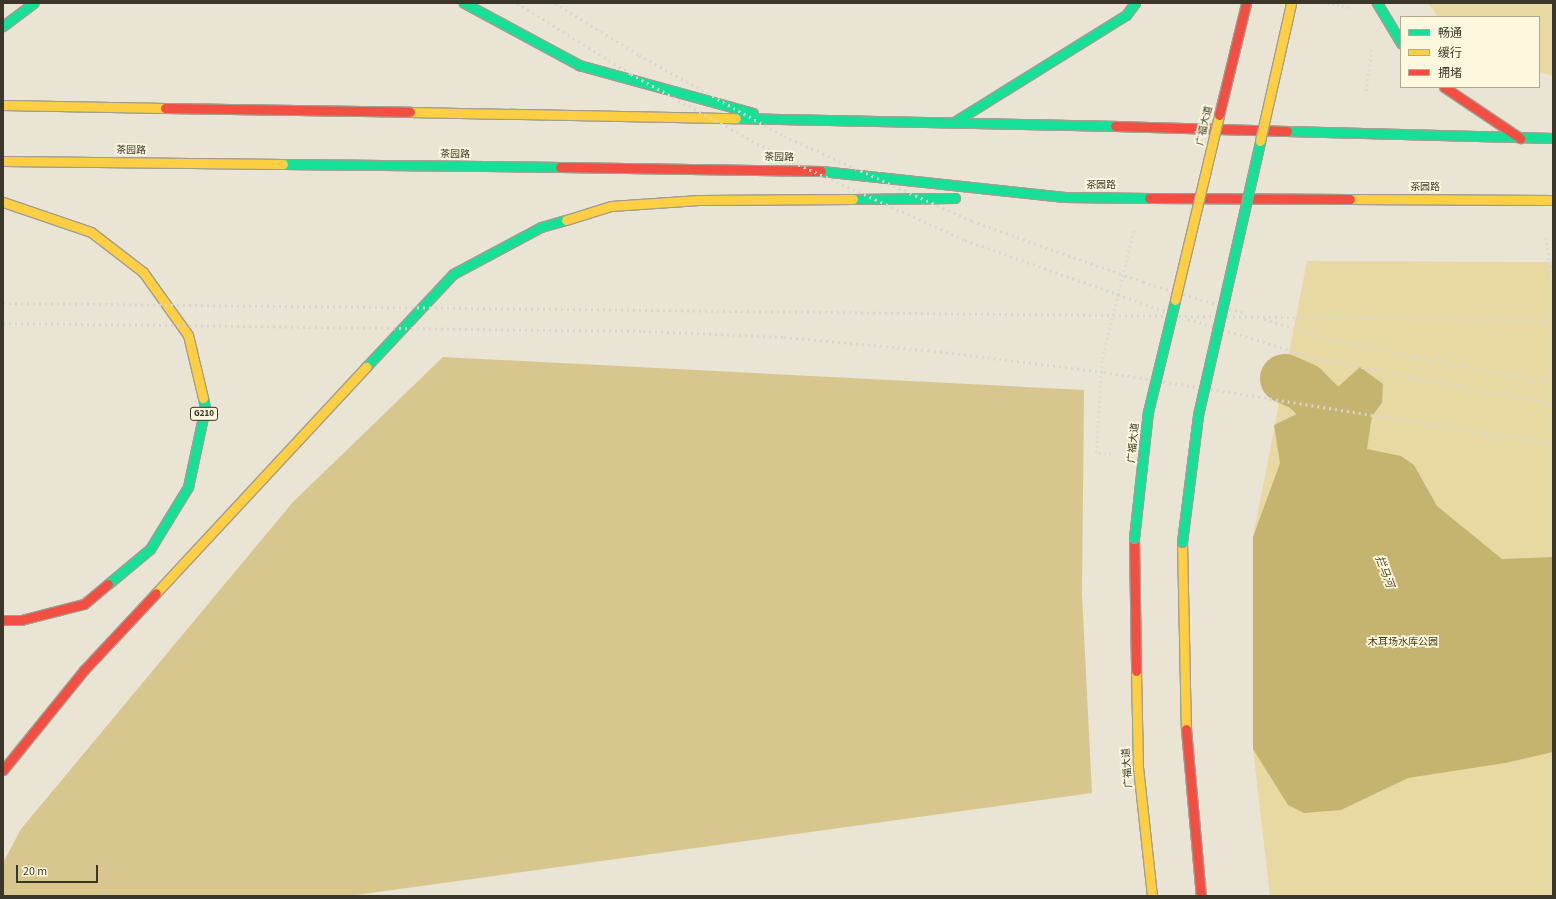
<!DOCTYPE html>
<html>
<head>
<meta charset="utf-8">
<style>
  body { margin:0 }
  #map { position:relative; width:1556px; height:899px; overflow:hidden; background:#e9e4d3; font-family:"Source Sans 3","Noto Sans SC",sans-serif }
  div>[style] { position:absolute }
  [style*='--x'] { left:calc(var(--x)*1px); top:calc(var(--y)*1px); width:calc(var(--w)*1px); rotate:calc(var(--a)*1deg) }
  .green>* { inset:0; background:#e8d9a3 }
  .forest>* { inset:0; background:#d7c78f }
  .water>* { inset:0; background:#c5b470 }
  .river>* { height:49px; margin:-24.5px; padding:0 24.5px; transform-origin:24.5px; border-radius:24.5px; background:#c5b470 }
  .path>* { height:2.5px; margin-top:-1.25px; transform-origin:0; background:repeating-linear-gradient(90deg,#dcdbd6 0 2px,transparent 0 5px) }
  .roads { filter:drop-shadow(1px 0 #a29e90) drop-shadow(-1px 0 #a29e90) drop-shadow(0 1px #a29e90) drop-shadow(0 -1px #a29e90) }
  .fast>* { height:9px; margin:-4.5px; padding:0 4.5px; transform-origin:4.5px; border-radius:4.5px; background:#16e098 }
  .slow>* { height:9px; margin:-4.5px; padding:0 4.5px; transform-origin:4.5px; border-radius:4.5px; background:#ffcf43 }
  .jam>* { height:9px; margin:-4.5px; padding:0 4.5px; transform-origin:4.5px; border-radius:4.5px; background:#f24e42 }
  .rail>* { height:3px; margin-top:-1.5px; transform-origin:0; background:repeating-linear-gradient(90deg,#d7d6d1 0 2px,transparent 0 6px) }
  .bridges { filter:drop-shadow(1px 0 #a29e90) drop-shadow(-1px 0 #a29e90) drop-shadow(0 1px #a29e90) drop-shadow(0 -1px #a29e90) }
  .fast-bridge>* { height:9px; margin:-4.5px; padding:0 4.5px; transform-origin:4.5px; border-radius:4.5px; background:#16e098 }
  .slow-bridge>* { height:9px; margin:-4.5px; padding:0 4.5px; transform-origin:4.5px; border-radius:4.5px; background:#ffcf43 }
  .jam-bridge>* { height:9px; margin:-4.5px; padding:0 4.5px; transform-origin:4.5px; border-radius:4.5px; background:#f24e42 }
  span { translate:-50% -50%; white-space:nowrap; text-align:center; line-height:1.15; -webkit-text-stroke:3.5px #fdf7de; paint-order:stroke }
  .shield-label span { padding:1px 3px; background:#fdf7de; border:1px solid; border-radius:3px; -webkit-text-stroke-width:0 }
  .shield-label { font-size:9px; color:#3a372a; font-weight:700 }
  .street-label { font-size:10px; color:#3a372a }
  .park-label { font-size:10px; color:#413710 }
  .water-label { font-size:11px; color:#4a401a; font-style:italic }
  .frame { position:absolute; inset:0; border:4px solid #3a372a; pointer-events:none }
  .legend { position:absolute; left:1400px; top:16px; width:140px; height:72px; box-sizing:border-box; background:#fdf7de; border:1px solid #afaa96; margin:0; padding:5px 7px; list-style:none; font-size:12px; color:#3a372a }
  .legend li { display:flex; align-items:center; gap:8px; height:20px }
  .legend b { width:20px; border:1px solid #afaa96 }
  .scale { position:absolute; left:16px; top:865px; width:82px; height:18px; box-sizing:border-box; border:2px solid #3a372a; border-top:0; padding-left:5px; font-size:12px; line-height:14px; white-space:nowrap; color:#3a372a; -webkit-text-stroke:3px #fdf7de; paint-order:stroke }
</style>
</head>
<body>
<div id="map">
  <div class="green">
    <div style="clip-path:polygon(1428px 3px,1553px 3px,1553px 76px,1539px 72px,1539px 17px,1438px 17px)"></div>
    <div style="clip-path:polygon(1307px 261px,1553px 262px,1553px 896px,1270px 896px,1253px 749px,1253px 537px)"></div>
  </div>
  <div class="forest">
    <div style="clip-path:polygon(443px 357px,1084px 390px,1082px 594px,1092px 793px,349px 896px,3px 896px,3px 863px,21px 829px,293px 502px)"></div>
  </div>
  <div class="water">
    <div style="clip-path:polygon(1360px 367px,1383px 384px,1382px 403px,1372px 416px,1367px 449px,1401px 456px,1414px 465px,1437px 506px,1502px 559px,1553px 557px,1553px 752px,1505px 763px,1408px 778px,1341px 810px,1304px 813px,1288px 805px,1253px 749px,1253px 537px,1280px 463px,1274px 425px,1320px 403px)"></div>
  </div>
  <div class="river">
    <div style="--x:1284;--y:378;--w:22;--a:24"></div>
    <div style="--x:1304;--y:387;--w:23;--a:45"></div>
    <div style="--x:1320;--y:403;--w:67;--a:69.1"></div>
  </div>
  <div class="path">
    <div style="--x:1327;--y:3;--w:25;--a:11"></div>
    <div style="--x:1366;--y:91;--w:45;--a:-82.4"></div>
    <div style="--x:1546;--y:238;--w:46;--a:81.2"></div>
    <div style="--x:1111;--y:454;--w:15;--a:-176"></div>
    <div style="--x:1096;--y:453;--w:94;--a:-86.3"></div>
    <div style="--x:1102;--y:359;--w:134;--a:-76.2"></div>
  </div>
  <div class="roads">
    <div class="fast">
      <div style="--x:464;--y:3;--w:131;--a:28.3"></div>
      <div style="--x:579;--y:65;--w:180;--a:15.4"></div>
      <div style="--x:1377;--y:3;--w:47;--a:59"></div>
      <div style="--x:3;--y:26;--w:38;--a:-37"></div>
      <div style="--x:736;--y:118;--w:379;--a:1.2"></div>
      <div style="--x:954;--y:122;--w:203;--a:-31.9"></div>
      <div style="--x:1126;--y:15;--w:15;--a:-53"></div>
      <div style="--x:1287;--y:131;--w:266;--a:1.5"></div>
      <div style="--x:283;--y:164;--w:277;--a:0.6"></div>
      <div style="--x:821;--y:171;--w:245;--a:6.1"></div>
      <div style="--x:1065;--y:197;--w:84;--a:0.7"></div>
      <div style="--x:853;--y:199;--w:102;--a:-0.6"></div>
      <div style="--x:366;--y:367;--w:127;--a:-46.9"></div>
      <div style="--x:453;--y:274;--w:100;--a:-28.1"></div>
      <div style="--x:541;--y:227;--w:26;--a:-16"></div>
      <div style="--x:108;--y:584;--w:55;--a:-39.8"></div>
      <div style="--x:150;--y:549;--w:73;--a:-58.5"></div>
      <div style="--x:188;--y:487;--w:81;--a:-77.9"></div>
      <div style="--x:205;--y:408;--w:10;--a:-101"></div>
    </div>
    <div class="slow">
      <div style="--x:3;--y:105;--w:162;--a:1.1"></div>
      <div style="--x:410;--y:112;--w:326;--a:1.1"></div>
      <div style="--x:3;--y:161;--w:280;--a:0.6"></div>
      <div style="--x:1350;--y:199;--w:203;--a:0.3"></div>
      <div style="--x:3;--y:202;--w:93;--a:18.8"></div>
      <div style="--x:91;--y:232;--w:66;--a:37.6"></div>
      <div style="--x:143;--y:272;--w:77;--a:54.5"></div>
      <div style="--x:188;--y:335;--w:65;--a:76.6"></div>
      <div style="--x:566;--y:220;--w:47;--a:-17.3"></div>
      <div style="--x:611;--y:206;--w:88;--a:-3.9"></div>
      <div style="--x:699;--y:200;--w:154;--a:-0.4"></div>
      <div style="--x:1182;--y:542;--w:187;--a:88.8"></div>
      <div style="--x:156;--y:593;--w:309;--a:-47.1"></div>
      <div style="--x:1136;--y:671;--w:96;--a:88.8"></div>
      <div style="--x:1138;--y:767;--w:130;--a:83.8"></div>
    </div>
    <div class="jam">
      <div style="--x:1444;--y:87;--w:92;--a:33.9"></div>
      <div style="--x:165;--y:108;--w:245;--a:0.9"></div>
      <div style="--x:1115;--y:126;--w:172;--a:1.7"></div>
      <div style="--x:560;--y:167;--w:261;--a:0.9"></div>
      <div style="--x:1149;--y:198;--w:201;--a:0.3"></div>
      <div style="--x:1134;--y:538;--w:133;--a:89.1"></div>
      <div style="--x:3;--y:620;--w:18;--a:0"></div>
      <div style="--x:21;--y:620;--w:65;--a:-14.3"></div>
      <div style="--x:84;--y:604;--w:31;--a:-40"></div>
      <div style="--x:1186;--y:729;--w:168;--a:84.9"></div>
      <div style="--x:3;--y:770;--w:129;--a:-51"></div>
      <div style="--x:84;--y:670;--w:105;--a:-46.9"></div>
    </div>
  </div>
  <div class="rail">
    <div style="--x:517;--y:3;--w:134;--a:31.9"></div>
    <div style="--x:631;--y:74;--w:172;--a:28.8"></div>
    <div style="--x:782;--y:157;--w:201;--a:24.4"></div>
    <div style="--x:965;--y:240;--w:214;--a:19.6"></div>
    <div style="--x:555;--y:3;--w:99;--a:31.8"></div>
    <div style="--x:639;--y:55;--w:166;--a:29.2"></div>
    <div style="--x:784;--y:136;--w:206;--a:24.3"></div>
    <div style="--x:972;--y:221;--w:182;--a:19.6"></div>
    <div style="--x:1143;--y:282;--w:107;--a:16.9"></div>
    <div style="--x:3;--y:303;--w:1550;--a:0.63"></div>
    <div style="--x:1188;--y:319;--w:138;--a:16.9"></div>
    <div style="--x:1320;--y:359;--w:237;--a:10.9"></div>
    <div style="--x:1264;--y:319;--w:67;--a:17.4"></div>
    <div style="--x:1328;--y:339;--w:229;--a:11.3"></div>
    <div style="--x:3;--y:323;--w:640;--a:0.72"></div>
    <div style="--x:643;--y:331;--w:141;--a:2.4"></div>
    <div style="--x:784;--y:337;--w:145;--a:5.2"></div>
    <div style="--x:928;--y:350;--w:177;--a:7.1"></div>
    <div style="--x:1104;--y:372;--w:455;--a:9.1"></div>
  </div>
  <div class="bridges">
    <div class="fast-bridge">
      <div style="--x:1134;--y:538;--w:127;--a:-83.7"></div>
      <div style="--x:1148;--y:412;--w:115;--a:-76.4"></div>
      <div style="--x:1182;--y:542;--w:128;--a:-82.8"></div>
      <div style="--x:1198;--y:415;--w:281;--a:-77.2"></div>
    </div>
    <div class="slow-bridge">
      <div style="--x:1260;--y:141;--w:141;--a:-77.3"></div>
      <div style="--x:1175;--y:300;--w:190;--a:-76.6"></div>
    </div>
    <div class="jam-bridge">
      <div style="--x:1219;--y:115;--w:115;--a:-76.4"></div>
    </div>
  </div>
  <div class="shield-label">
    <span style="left:204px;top:414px">G210</span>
  </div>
  <div class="street-label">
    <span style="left:1205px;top:126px;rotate:-77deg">广福大道</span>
    <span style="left:131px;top:151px;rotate:1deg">茶园路</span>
    <span style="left:455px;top:155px;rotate:1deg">茶园路</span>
    <span style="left:779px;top:158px;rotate:1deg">茶园路</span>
    <span style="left:1101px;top:186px">茶园路</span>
    <span style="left:1425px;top:188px">茶园路</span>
    <span style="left:1134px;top:443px;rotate:-84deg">广福大道</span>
    <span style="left:1128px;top:768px;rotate:-94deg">广福大道</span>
  </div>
  <div class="park-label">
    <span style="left:1403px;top:643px">木耳场水库公园</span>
  </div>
  <div class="water-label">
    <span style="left:1384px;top:572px;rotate:69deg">拦马河</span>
  </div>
  <div class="frame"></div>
  <ul class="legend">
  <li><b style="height:5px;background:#16e098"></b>畅通</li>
  <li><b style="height:5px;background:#ffcf43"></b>缓行</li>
  <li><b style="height:5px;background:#f24e42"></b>拥堵</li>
  </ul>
  <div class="scale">20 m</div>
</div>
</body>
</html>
